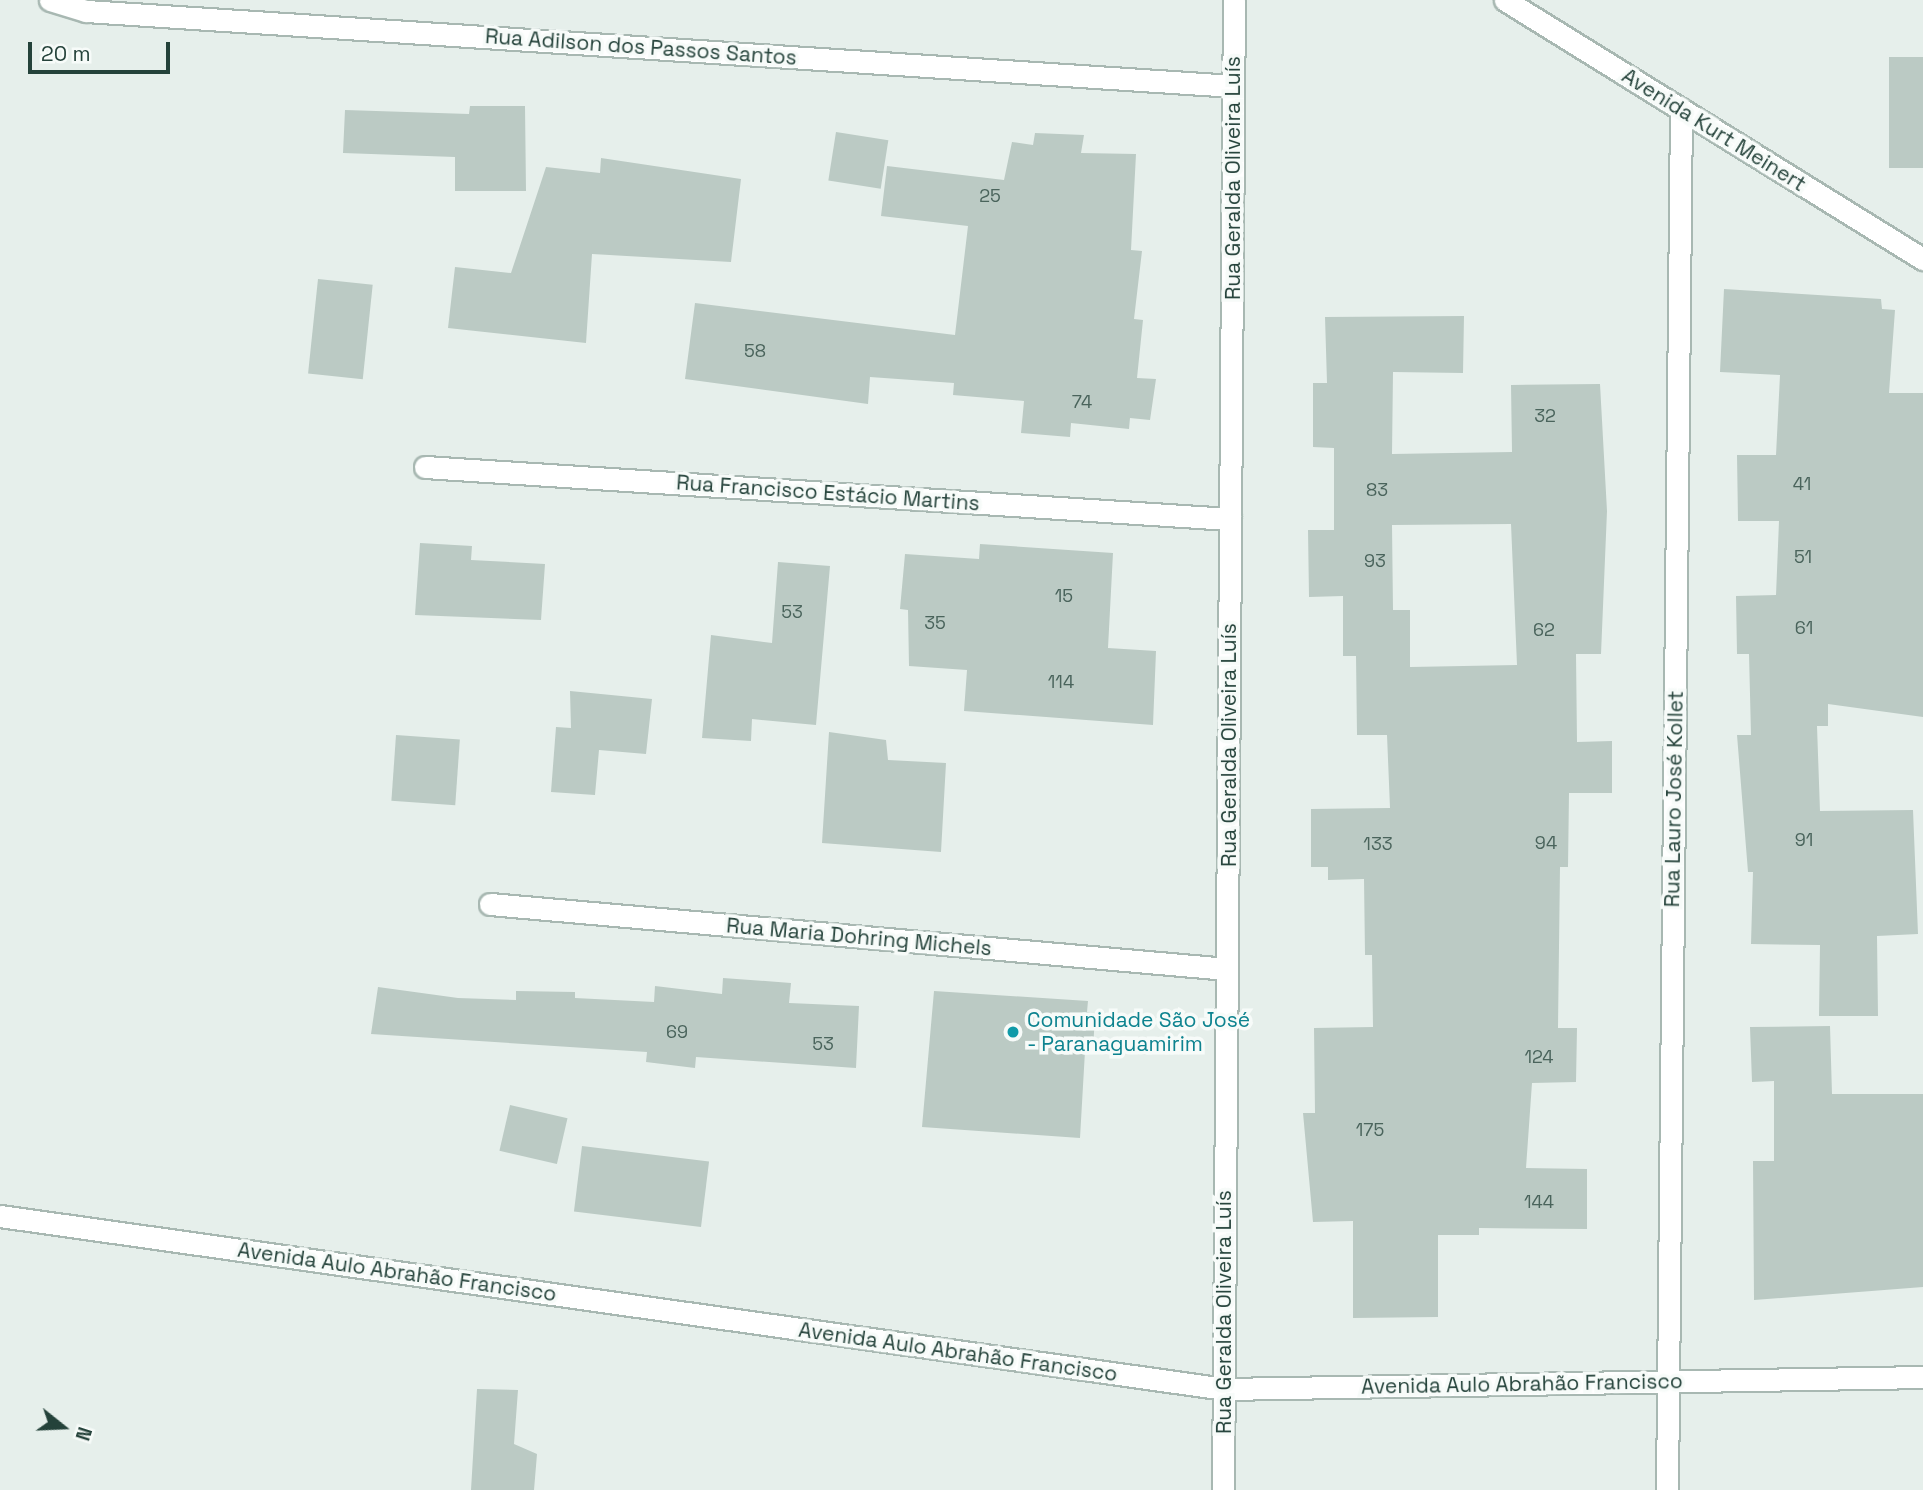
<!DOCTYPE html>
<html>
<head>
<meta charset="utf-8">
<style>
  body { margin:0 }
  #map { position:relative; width:1923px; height:1490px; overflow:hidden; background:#e6efeb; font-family:"Space Grotesk",sans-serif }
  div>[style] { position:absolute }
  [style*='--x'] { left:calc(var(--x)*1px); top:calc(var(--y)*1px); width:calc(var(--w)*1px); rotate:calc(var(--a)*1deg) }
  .building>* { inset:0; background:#bbcac4; transform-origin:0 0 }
  .roads { filter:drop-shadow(2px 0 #a8b8b2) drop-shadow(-2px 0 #a8b8b2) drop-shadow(0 2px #a8b8b2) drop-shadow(0 -2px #a8b8b2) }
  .minor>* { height:21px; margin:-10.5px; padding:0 10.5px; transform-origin:10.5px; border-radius:10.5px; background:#fff }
  .tertiary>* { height:21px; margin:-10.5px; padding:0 10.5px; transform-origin:10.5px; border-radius:10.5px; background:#fff }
  .dots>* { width:19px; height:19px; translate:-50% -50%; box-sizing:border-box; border:4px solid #f7fbf9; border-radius:50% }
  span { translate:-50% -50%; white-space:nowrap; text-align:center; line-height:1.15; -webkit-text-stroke:7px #f7fbf9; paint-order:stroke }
  .number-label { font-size:18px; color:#4a645c }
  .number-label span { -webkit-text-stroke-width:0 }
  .street-label { font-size:21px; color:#24423a }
  .culture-label { font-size:21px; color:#0d838f }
  .left { translate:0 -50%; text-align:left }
  .north { position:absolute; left:28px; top:1392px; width:70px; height:70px; -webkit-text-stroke:5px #f7fbf9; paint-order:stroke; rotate:108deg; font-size:19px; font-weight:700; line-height:28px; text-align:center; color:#24423a }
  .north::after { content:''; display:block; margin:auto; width:24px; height:32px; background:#24423a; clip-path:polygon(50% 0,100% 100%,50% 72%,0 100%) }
  .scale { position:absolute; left:28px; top:42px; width:142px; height:32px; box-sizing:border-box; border:4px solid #24423a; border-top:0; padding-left:9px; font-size:21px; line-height:24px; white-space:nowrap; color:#24423a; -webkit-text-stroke:5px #f7fbf9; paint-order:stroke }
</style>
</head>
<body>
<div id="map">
  <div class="building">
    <div style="left:1889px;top:57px;width:34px;height:111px"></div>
    <div style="clip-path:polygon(470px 106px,525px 106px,526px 191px,455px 191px,455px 157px,343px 153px,345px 110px,469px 114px)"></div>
    <div style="left:836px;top:132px;width:53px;height:49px;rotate:9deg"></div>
    <div style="clip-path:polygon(1035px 133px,1084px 135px,1081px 153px,1136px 154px,1131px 250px,1142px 251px,1134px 319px,1143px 320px,1137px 378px,1156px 379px,1150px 420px,1130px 418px,1129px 429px,1071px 423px,1070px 437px,1021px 433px,1024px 401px,953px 395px,954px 383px,870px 377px,868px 404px,685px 379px,695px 303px,955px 335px,968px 226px,881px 216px,887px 166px,1004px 180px,1012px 142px,1033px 145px)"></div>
    <div style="clip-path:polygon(601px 158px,741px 179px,731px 262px,592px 254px,586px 343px,448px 328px,455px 267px,511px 273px,546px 167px,600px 173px)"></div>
    <div style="left:318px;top:279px;width:55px;height:95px;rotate:6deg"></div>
    <div style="clip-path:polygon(1724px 289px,1881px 299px,1882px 309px,1895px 310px,1889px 393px,1923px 393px,1923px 717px,1828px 704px,1828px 726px,1817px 726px,1820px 811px,1913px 810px,1918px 934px,1877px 936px,1878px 1016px,1819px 1016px,1820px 945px,1751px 944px,1753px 872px,1748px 872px,1737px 735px,1751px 735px,1749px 654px,1737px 654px,1736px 596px,1776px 595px,1779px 521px,1738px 521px,1737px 455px,1776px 455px,1780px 375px,1720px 372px)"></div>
    <div style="clip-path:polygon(evenodd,1464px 316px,1463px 373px,1393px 372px,1392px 454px,1512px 452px,1511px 385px,1600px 384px,1607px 511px,1601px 654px,1576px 654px,1577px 742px,1612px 741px,1612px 793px,1569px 793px,1568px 867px,1560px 867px,1558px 1028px,1577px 1028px,1576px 1082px,1532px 1083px,1526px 1168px,1587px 1169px,1587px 1229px,1479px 1228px,1479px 1235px,1438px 1235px,1438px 1317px,1353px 1318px,1353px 1221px,1313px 1222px,1303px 1113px,1315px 1113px,1314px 1028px,1373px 1027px,1372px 955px,1365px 955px,1364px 879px,1328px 880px,1328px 867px,1311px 867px,1311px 809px,1390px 808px,1387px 735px,1357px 735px,1356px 656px,1343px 656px,1343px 596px,1309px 597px,1308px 530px,1334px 530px,1334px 448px,1313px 447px,1313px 383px,1327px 383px,1325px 317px,1464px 316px,1511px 524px,1517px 665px,1410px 667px,1410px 610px,1393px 610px,1392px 525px,1511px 524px)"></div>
    <div style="clip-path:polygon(420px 543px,472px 546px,471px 560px,545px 564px,541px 620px,415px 615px)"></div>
    <div style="clip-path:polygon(980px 544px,1113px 553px,1108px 648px,1156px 651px,1153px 725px,964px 711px,967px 670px,909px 666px,908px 610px,900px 609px,905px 554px,979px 559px)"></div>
    <div style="clip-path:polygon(778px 562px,830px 566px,816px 725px,752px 719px,751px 741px,702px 738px,711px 635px,772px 643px)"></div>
    <div style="clip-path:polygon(570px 691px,652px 699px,646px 754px,599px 750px,595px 795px,551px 792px,556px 727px,571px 728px)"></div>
    <div style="clip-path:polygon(829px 732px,886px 740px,888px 760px,946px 763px,941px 852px,822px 843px)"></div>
    <div style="left:396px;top:735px;width:64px;height:66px;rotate:4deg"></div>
    <div style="clip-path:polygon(723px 978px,791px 983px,789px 1003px,859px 1006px,856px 1068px,696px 1057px,695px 1068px,646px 1062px,647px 1052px,371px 1034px,378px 987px,458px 998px,516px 1000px,516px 991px,575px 992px,575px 998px,654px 1002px,655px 986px,722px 994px)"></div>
    <div style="clip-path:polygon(934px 991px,1088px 1001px,1087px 1012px,1095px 1013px,1093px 1052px,1085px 1051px,1080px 1138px,922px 1127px)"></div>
    <div style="clip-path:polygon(1830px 1026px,1832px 1094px,1923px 1094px,1923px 1287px,1754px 1300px,1753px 1161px,1774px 1161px,1774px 1081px,1752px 1082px,1750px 1027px)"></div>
    <div style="left:510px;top:1105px;width:59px;height:47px;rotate:13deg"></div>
    <div style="left:582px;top:1146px;width:128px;height:66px;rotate:7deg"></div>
    <div style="clip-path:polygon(477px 1389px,518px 1390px,514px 1444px,537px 1454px,534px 1490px,471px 1490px)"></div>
  </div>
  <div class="roads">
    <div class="minor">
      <div style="--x:50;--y:0;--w:38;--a:17"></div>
      <div style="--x:86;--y:11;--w:1149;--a:3.74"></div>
      <div style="--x:425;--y:467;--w:807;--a:3.7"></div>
      <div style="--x:490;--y:904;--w:740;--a:5.04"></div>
      <div style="--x:0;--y:1216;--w:1236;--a:8.04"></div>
      <div style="--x:1224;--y:1389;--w:699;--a:-0.98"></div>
      <div style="--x:1223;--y:1490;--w:1490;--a:-89.58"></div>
      <div style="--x:1667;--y:1490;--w:1381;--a:-89.42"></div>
    </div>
    <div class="tertiary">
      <div style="--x:1505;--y:0;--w:492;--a:31.8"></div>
    </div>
  </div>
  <div class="dots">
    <div style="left:1013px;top:1032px;background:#0f9aa8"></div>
  </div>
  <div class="number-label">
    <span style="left:990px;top:196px">25</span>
    <span style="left:755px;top:351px">58</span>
    <span style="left:1082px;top:402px">74</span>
    <span style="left:1545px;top:416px">32</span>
    <span style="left:1802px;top:484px">41</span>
    <span style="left:1377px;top:490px">83</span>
    <span style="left:1803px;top:557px">51</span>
    <span style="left:1375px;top:561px">93</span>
    <span style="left:1064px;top:596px">15</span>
    <span style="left:792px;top:612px">53</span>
    <span style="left:935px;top:623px">35</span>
    <span style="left:1804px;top:628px">61</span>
    <span style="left:1544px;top:630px">62</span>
    <span style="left:1061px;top:682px">114</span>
    <span style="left:1804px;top:840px">91</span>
    <span style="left:1546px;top:843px">94</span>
    <span style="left:1378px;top:844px">133</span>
    <span style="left:677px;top:1032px">69</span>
    <span style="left:823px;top:1044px">53</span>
    <span style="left:1539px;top:1057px">124</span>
    <span style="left:1370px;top:1130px">175</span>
    <span style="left:1539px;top:1202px">144</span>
  </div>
  <div class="street-label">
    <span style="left:641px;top:47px;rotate:4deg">Rua Adilson dos Passos Santos</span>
    <span style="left:1714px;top:130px;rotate:32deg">Avenida Kurt Meinert</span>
    <span style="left:1233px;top:178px;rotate:-90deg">Rua Geralda Oliveira Luís</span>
    <span style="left:828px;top:493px;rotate:4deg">Rua Francisco Estácio Martins</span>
    <span style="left:1229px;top:745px;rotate:-90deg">Rua Geralda Oliveira Luís</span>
    <span style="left:1674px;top:799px;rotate:-89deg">Rua Lauro José Kollet</span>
    <span style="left:859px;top:937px;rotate:5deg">Rua Maria Dohring Michels</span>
    <span style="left:397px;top:1272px;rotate:8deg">Avenida Aulo Abrahão Francisco</span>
    <span style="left:1224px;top:1312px;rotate:-90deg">Rua Geralda Oliveira Luís</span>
    <span style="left:958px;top:1352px;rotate:8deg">Avenida Aulo Abrahão Francisco</span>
    <span style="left:1522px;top:1384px;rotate:-1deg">Avenida Aulo Abrahão Francisco</span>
  </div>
  <div class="culture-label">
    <span class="left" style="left:1027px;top:1032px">Comunidade São José<br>- Paranaguamirim</span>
  </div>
  <div class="north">N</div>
  <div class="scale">20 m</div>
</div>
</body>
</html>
